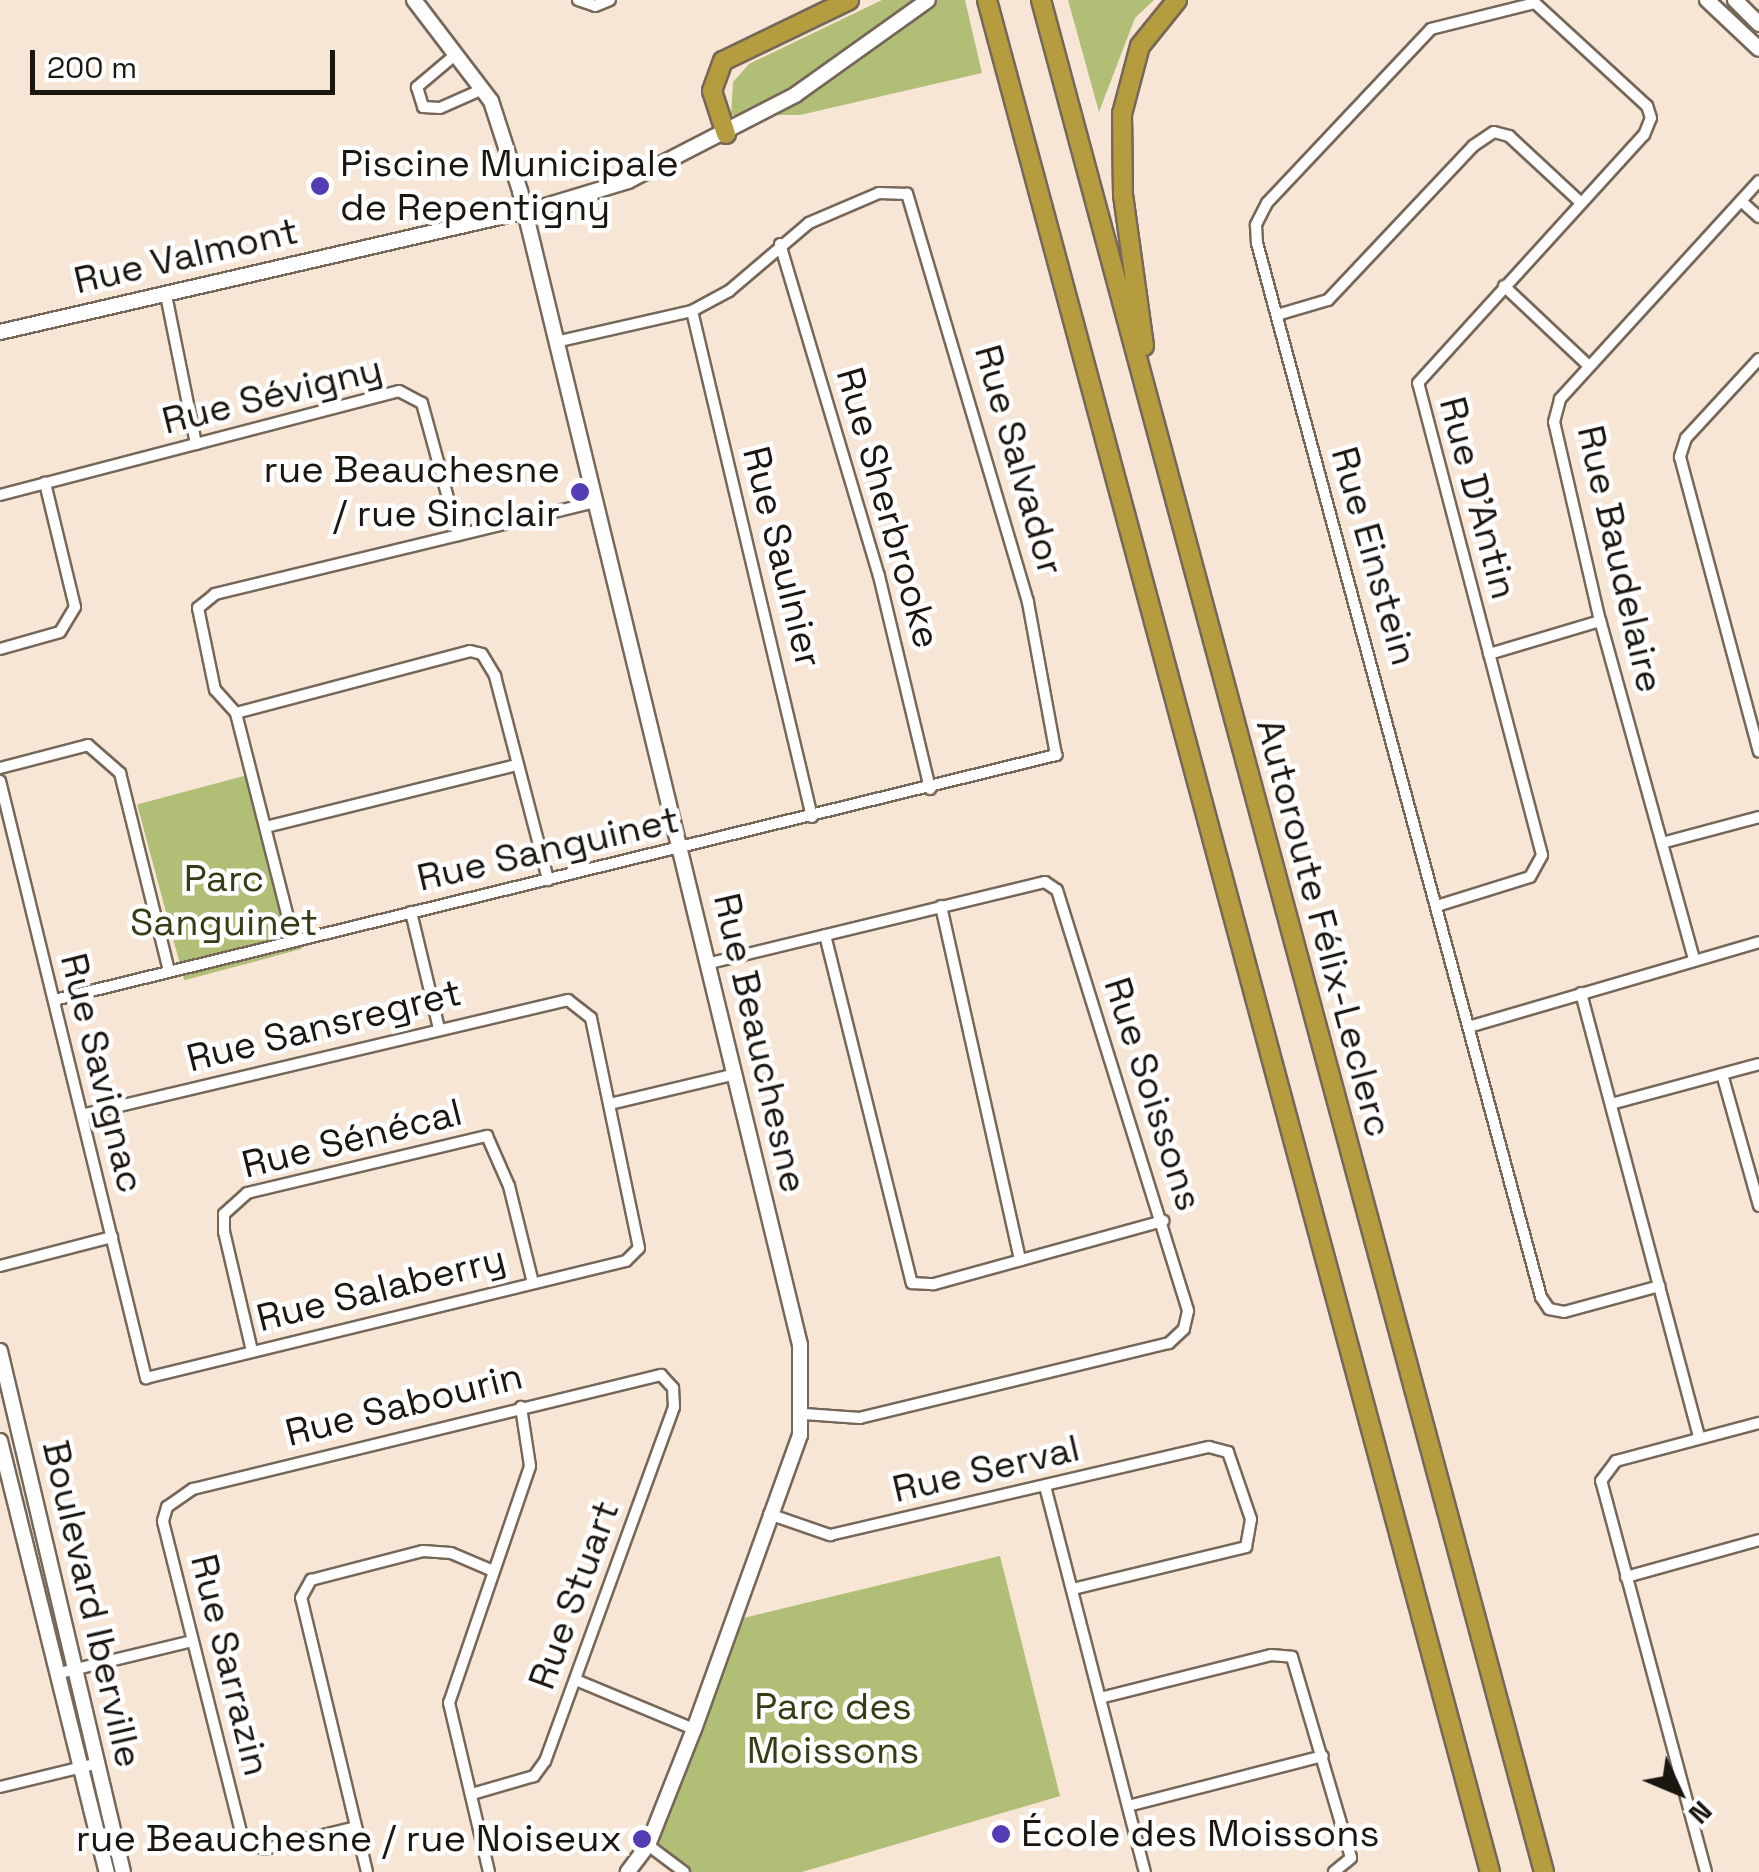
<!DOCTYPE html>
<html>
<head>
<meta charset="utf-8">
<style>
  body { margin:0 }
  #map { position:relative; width:1759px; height:1872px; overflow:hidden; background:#f7e5d6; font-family:"Space Grotesk",sans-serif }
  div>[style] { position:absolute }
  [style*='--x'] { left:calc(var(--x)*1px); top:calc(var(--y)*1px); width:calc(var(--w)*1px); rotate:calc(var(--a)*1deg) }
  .green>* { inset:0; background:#b1be76; transform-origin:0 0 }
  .roads { filter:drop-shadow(2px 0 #766759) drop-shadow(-2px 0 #766759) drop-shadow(0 2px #766759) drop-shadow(0 -2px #766759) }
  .street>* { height:10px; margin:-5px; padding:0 5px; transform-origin:5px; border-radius:5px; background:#fff }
  .secondary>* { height:14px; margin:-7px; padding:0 7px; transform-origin:7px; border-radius:7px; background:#fff }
  .highway>* { height:18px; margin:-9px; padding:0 9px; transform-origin:9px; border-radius:9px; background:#b59c3e }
  .dots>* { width:28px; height:28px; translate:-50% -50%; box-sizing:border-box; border:5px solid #fff; border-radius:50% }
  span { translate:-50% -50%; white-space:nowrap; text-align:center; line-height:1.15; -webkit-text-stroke:9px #fff; paint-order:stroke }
  .poi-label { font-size:38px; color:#1c1611 }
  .left { translate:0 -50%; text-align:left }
  .right { translate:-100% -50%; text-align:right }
  .street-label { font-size:38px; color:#1c1611 }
  .park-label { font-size:38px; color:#363c16 }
  .north { position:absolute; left:1629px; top:1742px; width:100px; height:100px; -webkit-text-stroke:8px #fff; paint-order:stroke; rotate:134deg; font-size:28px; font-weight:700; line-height:40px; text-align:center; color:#1c1611 }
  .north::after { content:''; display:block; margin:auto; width:35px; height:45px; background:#1c1611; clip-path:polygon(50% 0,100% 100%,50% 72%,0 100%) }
  .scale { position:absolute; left:30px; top:50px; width:305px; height:45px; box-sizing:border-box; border:5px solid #1c1611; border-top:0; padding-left:12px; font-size:30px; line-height:35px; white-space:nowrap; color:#1c1611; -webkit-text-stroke:8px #fff; paint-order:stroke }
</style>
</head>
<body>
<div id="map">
  <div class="green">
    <div style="clip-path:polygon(882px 0,965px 0,982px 73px,800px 115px,731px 115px,733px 82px,749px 64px)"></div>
    <div style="clip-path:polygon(1068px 0,1154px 0,1135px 18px,1099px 112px)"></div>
    <div style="left:255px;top:773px;width:182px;height:122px;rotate:75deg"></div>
    <div style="clip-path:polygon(1000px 1556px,1060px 1796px,802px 1872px,683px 1872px,648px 1845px,731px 1621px)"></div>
  </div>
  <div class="roads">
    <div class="street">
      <div style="--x:578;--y:0;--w:18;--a:19"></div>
      <div style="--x:595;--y:6;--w:16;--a:-22"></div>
      <div style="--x:455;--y:55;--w:50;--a:139.9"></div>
      <div style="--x:417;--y:87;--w:21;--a:73"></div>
      <div style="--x:423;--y:107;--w:17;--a:3"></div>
      <div style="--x:440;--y:108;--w:47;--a:-23.8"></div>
      <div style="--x:1741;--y:201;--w:24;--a:42"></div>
      <div style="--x:780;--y:244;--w:346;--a:73.4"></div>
      <div style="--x:879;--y:576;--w:219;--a:76.5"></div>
      <div style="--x:1504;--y:286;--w:117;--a:43.3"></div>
      <div style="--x:166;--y:295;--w:152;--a:78.6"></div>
      <div style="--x:692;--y:311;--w:520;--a:76.66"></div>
      <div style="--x:1277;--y:315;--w:53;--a:-16.4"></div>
      <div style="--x:1328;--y:300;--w:212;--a:-46.7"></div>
      <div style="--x:1473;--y:146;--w:25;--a:-34"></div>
      <div style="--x:1494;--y:132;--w:16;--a:15"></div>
      <div style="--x:1509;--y:136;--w:98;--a:42.9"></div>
      <div style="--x:1759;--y:359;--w:108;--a:132.7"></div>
      <div style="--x:1686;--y:438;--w:20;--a:108"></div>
      <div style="--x:1680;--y:457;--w:305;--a:75"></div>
      <div style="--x:0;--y:495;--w:412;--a:-14.6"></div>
      <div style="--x:399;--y:391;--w:26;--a:28"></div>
      <div style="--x:422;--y:403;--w:137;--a:74.7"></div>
      <div style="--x:0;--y:649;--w:62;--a:-15.8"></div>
      <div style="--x:60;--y:632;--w:29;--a:-59"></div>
      <div style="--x:75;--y:607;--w:128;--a:-103.6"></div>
      <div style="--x:1489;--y:654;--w:116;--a:-16.6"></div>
      <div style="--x:236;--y:713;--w:242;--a:-14.8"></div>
      <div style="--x:470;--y:651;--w:12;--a:14"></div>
      <div style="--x:482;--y:654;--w:26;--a:59"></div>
      <div style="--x:495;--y:676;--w:211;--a:75.4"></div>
      <div style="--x:0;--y:768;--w:91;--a:-14.6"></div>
      <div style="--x:88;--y:745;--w:43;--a:41.2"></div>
      <div style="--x:120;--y:773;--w:204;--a:76.1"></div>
      <div style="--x:0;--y:781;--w:615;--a:76.26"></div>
      <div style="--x:146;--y:1378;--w:494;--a:-13.7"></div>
      <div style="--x:626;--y:1261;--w:18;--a:-45"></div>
      <div style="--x:639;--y:1248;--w:235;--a:-101.8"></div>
      <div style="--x:591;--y:1018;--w:29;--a:-142"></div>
      <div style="--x:568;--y:1000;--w:499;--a:166.7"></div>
      <div style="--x:266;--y:827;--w:259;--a:-13.9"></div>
      <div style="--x:1662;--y:843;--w:100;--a:-15"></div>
      <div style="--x:1440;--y:905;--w:94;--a:-17.3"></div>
      <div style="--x:1530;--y:877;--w:25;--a:-61"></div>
      <div style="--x:1542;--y:855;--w:488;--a:-104.7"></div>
      <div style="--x:1418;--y:383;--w:336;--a:-47.7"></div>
      <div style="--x:1644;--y:135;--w:18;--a:-68"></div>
      <div style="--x:1651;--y:118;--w:13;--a:-108"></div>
      <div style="--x:1647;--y:106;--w:152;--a:-137.4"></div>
      <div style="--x:1535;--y:3;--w:107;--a:166"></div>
      <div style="--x:1431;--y:29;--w:239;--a:133.3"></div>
      <div style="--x:1267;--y:203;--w:25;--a:117"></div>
      <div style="--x:1256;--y:225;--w:18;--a:87"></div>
      <div style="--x:1257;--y:243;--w:1092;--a:74.92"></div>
      <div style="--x:1541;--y:1297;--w:14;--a:56"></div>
      <div style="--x:1549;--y:1309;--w:15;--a:11"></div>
      <div style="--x:1564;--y:1312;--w:99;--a:-15.2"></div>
      <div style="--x:941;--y:906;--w:363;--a:77.4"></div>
      <div style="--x:411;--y:912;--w:120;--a:76.5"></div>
      <div style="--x:825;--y:935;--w:359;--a:76"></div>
      <div style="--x:912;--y:1283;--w:22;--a:3"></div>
      <div style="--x:934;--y:1284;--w:238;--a:-15.4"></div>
      <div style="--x:294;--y:941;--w:235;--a:-104.3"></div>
      <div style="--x:236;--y:713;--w:31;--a:-132"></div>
      <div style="--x:215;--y:690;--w:84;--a:-101.7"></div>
      <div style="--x:198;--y:608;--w:22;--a:-39"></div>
      <div style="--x:215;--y:594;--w:392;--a:-13.6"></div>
      <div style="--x:1694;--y:959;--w:351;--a:-105.5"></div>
      <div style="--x:1600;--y:621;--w:204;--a:-103"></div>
      <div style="--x:1554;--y:422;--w:24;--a:-75"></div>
      <div style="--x:1560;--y:399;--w:295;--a:-47.6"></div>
      <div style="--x:706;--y:964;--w:349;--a:-13.6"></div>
      <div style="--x:1045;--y:882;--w:14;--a:34"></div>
      <div style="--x:1057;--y:890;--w:441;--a:72.7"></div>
      <div style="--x:1188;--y:1311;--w:18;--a:103"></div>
      <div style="--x:1184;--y:1329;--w:21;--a:137"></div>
      <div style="--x:1169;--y:1343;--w:318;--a:166.4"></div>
      <div style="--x:860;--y:1418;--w:56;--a:-175.9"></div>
      <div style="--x:1581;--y:993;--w:460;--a:75.1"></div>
      <div style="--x:54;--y:1000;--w:1032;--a:-13.74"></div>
      <div style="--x:1056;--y:755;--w:156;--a:-100.4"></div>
      <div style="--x:1028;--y:602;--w:426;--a:-106.5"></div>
      <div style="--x:907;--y:194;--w:28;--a:-178"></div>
      <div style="--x:879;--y:193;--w:76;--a:156.8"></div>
      <div style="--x:809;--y:223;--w:105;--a:139.6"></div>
      <div style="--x:729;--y:291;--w:42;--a:151.6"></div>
      <div style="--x:692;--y:311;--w:139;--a:167.2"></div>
      <div style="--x:1472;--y:1026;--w:299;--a:-16.3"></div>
      <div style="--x:1722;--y:1074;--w:137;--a:74.3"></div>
      <div style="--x:610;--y:1104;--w:125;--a:-13.4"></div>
      <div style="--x:1611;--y:1104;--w:153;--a:-15.1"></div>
      <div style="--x:0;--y:1266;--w:116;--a:-14.5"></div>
      <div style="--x:252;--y:1351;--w:122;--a:-103.2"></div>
      <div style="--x:224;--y:1232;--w:18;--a:-90"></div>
      <div style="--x:224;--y:1214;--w:31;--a:-42"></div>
      <div style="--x:247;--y:1193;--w:247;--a:-13.4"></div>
      <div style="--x:487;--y:1136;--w:55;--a:66.3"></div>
      <div style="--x:509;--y:1186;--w:100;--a:76.1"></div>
      <div style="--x:1045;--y:1486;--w:399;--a:75.5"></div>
      <div style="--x:769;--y:1514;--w:65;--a:19"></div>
      <div style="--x:830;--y:1535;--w:389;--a:-13.1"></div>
      <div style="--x:1209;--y:1447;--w:20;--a:15"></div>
      <div style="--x:1228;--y:1452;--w:71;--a:71.1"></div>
      <div style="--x:1251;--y:1519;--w:28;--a:100"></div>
      <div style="--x:1246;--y:1547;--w:179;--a:166.4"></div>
      <div style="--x:1626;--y:1577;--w:138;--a:-15.5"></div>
      <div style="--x:60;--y:1673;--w:136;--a:-13.6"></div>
      <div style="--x:576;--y:1680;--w:128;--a:22.6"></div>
      <div style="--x:1100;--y:1698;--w:176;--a:-14.1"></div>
      <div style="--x:1271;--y:1655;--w:21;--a:5"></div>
      <div style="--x:1292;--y:1657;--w:209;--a:73.6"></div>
      <div style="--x:1351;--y:1858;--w:22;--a:141"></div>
      <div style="--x:0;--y:1787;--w:98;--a:-13.6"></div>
      <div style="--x:1128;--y:1806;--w:201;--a:-14.4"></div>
      <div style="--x:356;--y:1827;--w:94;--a:166.4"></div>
      <div style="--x:265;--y:1849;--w:24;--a:-158"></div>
      <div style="--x:243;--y:1840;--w:329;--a:-104.1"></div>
      <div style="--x:163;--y:1521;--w:15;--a:-74"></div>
      <div style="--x:167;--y:1507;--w:32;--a:-35"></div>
      <div style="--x:193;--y:1489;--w:482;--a:-13.7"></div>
      <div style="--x:661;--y:1375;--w:18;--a:47"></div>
      <div style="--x:673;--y:1388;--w:19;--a:87"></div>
      <div style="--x:674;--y:1407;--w:377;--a:110"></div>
      <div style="--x:545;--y:1761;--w:19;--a:126"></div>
      <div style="--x:534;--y:1776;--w:65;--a:163.8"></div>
      <div style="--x:648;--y:1845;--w:45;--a:36.9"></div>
      <div style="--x:367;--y:1872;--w:282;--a:-103.5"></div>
      <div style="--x:301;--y:1598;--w:21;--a:-61"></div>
      <div style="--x:311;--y:1580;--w:116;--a:-14.5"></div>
      <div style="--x:423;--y:1551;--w:28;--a:4"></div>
      <div style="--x:451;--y:1553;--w:43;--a:23"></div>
      <div style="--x:489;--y:1872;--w:174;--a:-103.3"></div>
      <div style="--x:449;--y:1703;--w:250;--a:-71.1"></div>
      <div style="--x:530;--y:1466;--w:60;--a:-98.7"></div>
      <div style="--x:1706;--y:1872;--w:405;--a:-105"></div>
      <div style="--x:1601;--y:1481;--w:25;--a:-53"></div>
      <div style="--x:1616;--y:1461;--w:148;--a:-14.9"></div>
    </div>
    <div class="secondary">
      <div style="--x:414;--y:0;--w:127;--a:52.7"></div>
      <div style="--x:491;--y:101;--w:95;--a:72.1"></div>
      <div style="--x:520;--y:191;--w:1187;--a:76.36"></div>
      <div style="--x:800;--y:1345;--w:90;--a:90"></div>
      <div style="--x:800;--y:1435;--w:313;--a:109.8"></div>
      <div style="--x:694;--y:1729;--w:125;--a:111.6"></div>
      <div style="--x:648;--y:1845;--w:34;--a:127"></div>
      <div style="--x:1707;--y:0;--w:71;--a:43.3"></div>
      <div style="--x:1735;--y:0;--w:34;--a:45"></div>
      <div style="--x:0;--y:332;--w:553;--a:-12.96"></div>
      <div style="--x:539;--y:208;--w:93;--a:-16.9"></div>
      <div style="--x:628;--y:181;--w:188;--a:-27.2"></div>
      <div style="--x:795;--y:95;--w:163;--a:-35.5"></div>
      <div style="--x:0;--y:1351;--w:535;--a:76.72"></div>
      <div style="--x:0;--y:1441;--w:444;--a:76.1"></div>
    </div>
    <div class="highway">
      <div style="--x:987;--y:0;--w:1938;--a:74.96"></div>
      <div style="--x:1041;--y:0;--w:1938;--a:74.96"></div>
      <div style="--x:726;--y:134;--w:45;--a:-108"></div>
      <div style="--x:712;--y:91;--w:32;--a:-70"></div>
      <div style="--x:723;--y:61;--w:140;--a:-25.8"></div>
      <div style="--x:1144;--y:346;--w:152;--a:-97.9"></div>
      <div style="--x:1123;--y:195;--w:81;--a:-90.7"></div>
      <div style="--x:1122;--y:114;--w:70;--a:-75.2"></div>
      <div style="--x:1140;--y:46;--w:59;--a:-51.2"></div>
    </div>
  </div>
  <div class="dots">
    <div style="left:320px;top:186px;background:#543cb4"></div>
    <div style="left:580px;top:492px;background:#543cb4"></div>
    <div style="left:1001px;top:1834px;background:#543cb4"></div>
    <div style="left:642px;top:1839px;background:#543cb4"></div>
  </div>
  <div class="poi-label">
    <span class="left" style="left:340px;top:186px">Piscine Municipale<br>de Repentigny</span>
    <span class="right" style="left:560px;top:492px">rue Beauchesne<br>/ rue Sinclair</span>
    <span class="left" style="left:1021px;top:1834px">École des Moissons</span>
    <span class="right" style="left:622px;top:1839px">rue Beauchesne / rue Noiseux</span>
  </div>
  <div class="street-label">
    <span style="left:186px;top:256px;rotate:-13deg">Rue Valmont</span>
    <span style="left:272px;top:395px;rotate:-14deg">Rue Sévigny</span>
    <span style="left:1019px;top:460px;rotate:74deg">Rue Salvador</span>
    <span style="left:1478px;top:498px;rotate:75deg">Rue D'Antin</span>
    <span style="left:888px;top:508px;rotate:74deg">Rue Sherbrooke</span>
    <span style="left:1374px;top:556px;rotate:74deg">Rue Einstein</span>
    <span style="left:782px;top:557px;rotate:76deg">Rue Saulnier</span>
    <span style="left:1620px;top:559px;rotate:77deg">Rue Baudelaire</span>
    <span style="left:548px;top:849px;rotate:-13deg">Rue Sanguinet</span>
    <span style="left:1324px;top:928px;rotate:75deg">Autoroute Félix-Leclerc</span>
    <span style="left:324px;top:1026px;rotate:-14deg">Rue Sansregret</span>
    <span style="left:760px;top:1043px;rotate:77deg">Rue Beauchesne</span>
    <span style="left:102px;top:1073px;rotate:76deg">Rue Savignac</span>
    <span style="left:1153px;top:1094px;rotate:72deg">Rue Soissons</span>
    <span style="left:352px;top:1139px;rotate:-14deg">Rue Sénécal</span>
    <span style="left:381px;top:1289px;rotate:-14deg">Rue Salaberry</span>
    <span style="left:404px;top:1405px;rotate:-14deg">Rue Sabourin</span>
    <span style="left:986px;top:1469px;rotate:-13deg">Rue Serval</span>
    <span style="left:574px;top:1595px;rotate:-70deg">Rue Stuart</span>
    <span style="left:92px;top:1604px;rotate:77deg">Boulevard Iberville</span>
    <span style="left:230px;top:1665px;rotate:76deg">Rue Sarrazin</span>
  </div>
  <div class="park-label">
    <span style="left:224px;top:901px">Parc<br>Sanguinet</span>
    <span style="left:833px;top:1729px">Parc des<br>Moissons</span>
  </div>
  <div class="north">N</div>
  <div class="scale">200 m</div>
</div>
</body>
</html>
